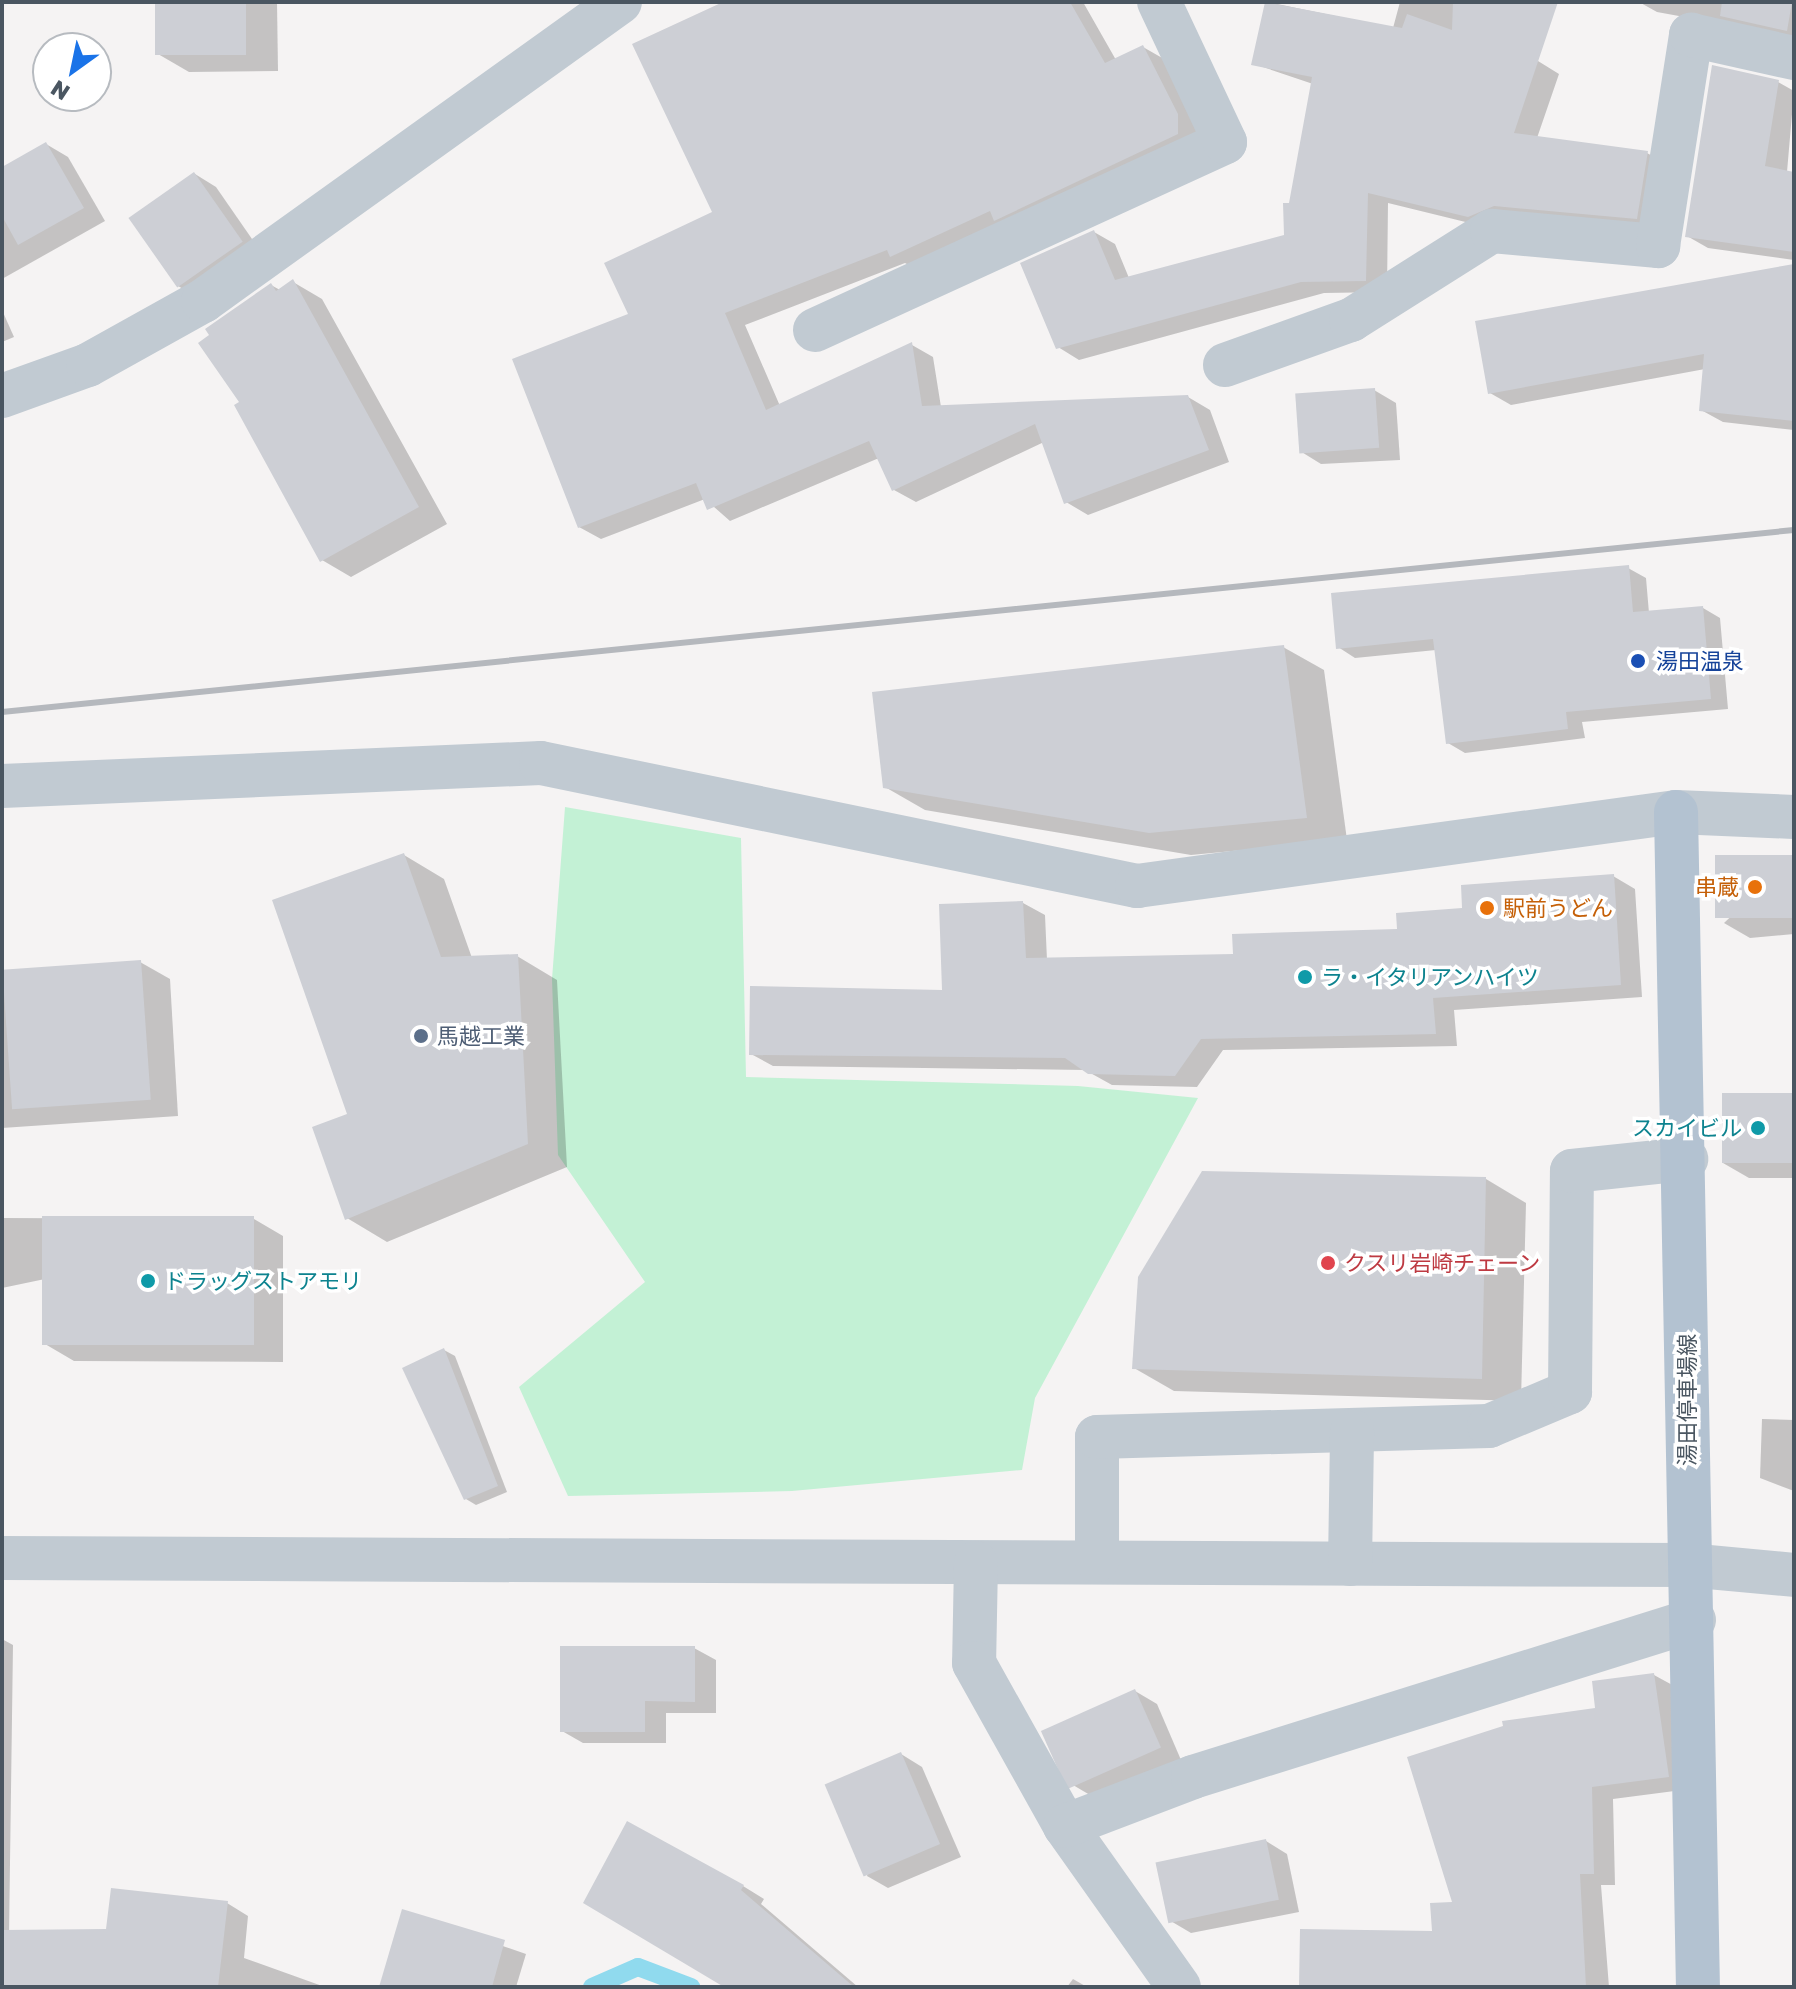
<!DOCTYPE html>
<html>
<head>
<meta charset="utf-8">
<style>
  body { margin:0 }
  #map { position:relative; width:1796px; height:1989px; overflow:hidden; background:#f5f3f3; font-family:"Golos Text","Noto Sans JP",sans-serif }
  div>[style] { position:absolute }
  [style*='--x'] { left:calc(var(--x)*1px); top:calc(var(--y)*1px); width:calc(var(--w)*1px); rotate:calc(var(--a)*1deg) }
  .green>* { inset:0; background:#c3f1d5 }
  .shadow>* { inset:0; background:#0003 }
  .stream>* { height:18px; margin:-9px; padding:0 9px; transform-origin:9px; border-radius:9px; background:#90daee }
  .building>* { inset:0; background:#cdcfd5; transform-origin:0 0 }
  .minor>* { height:44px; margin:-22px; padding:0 22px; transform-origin:22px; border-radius:22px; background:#c1cad2 }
  .major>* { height:44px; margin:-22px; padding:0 22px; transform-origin:22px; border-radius:22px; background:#b3c2d1 }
  .rail>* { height:6px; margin:-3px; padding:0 3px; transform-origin:3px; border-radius:3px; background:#b5b8bd }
  .dots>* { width:22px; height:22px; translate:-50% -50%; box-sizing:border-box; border:4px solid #fff; border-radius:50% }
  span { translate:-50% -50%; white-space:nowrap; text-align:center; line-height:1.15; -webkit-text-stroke:7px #fff; paint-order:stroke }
  .transit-label { font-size:22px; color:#164399 }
  .left { translate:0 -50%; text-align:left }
  .food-label { font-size:22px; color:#c56008 }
  .right { translate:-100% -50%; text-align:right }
  .culture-label { font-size:22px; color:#0d838f }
  .service-label { font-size:22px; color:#4e5e75 }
  .health-label { font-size:22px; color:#be3a42 }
  .street-label { font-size:22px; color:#4a5661 }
  .frame { position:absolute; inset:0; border:4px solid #4a5661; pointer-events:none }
  .north { position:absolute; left:32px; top:32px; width:80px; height:80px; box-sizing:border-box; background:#fff; border:2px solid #b7bbc0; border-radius:50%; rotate:213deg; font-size:22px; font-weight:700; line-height:32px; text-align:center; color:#4a5661 }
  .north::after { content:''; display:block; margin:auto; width:28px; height:36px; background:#1a73e8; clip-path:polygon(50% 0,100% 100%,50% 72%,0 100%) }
</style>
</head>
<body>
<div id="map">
  <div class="green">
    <div style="clip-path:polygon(565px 807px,741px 838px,746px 1077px,1078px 1086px,1198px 1098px,1035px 1398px,1022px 1470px,792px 1491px,568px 1496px,519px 1387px,645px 1282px,558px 1155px,552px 979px)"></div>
  </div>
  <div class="shadow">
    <div style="clip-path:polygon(157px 2px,277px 2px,278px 71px,189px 72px,158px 54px)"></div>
    <div style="clip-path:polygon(738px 2px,1083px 2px,1116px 60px,1143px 47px,1164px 59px,1199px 128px,1199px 146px,914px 268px,905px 263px,745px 325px,780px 406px,912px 345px,933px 357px,941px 407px,1188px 397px,1210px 410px,1229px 462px,1088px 515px,1066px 502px,1044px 442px,916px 502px,894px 490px,879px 458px,730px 521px,705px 499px,601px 539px,579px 527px,631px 315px,714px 213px)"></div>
    <div style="clip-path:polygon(1267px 2px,1393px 28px,1400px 2px,1526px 2px,1538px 61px,1559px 74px,1537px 138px,1647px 153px,1668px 165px,1658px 230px,1490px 228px,1388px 203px,1387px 292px,1324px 293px,1079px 360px,1058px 347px,1094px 232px,1115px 244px,1129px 278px,1286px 236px,1313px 84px,1254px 64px)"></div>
    <div style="clip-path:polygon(1639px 2px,1794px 2px,1794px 37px,1657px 12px)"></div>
    <div style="clip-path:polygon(1778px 82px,1794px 91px,1787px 172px,1794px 174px,1794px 260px,1708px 248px,1687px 236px)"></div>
    <div style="clip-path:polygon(46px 144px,68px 157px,105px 221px,2px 279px,2px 169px)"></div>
    <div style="clip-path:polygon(195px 174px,216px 187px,263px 255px,199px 298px,178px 286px)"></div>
    <div style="clip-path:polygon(1794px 266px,1794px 430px,1723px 422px,1701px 410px,1705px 369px,1511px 405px,1490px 393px)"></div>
    <div style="clip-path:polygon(293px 282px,322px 299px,447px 524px,351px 577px,322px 560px,242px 403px,271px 285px,280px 290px)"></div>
    <div style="clip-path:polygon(2px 310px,14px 337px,2px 342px)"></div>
    <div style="clip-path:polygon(1374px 390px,1396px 403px,1400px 460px,1321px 464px,1300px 451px)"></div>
    <div style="clip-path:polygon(1628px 568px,1646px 578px,1649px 613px,1703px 608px,1720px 618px,1728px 709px,1582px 722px,1585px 738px,1465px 753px,1448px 743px,1436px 650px,1355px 658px,1338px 647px)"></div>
    <div style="clip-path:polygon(1283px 647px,1324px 670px,1347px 840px,1191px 855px,925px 810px,885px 787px)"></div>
    <div style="clip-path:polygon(404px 855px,444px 879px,472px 958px,517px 956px,557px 980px,567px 1167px,387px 1242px,347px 1218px,350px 1116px)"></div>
    <div style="clip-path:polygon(1794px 857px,1794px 934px,1750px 938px,1724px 923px)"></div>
    <div style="clip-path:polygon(1613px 876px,1635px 889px,1642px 997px,1454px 1010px,1457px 1046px,1223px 1050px,1197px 1087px,1112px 1085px,1085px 1070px,773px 1066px,751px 1054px,945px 992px,1023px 903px,1045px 915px,1047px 960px,1235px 956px,1399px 931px)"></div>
    <div style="clip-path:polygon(140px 962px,170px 979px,178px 1116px,2px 1128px,2px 971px)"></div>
    <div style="clip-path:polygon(1794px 1095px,1794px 1178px,1749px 1178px,1723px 1163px)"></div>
    <div style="clip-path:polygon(1486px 1179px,1526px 1203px,1521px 1401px,1174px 1391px,1134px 1368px)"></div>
    <div style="clip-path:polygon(2px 1218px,254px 1219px,283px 1236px,283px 1362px,74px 1361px,45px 1344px,45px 1279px,2px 1288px)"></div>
    <div style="clip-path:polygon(444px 1350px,455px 1356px,507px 1492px,476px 1505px,466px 1499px)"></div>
    <div style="clip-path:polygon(1762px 1419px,1794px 1420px,1794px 1491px,1760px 1478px)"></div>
    <div style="clip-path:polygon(2px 1639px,13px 1645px,9px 1937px,108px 1931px,227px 1903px,248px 1916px,244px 1958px,325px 1987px,135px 1987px,2px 1940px)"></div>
    <div style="clip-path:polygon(694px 1648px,716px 1660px,716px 1713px,666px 1713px,666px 1743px,583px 1743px,562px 1731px)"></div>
    <div style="clip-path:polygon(1654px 1675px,1676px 1687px,1690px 1789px,1613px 1799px,1615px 1885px,1601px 1885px,1609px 1987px,1301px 1987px,1434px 1933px,1597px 1710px)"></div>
    <div style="clip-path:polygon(1135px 1691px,1157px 1704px,1181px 1760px,1095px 1798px,1073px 1785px)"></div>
    <div style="clip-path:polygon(901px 1754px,922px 1767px,961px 1857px,888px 1888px,867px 1876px)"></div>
    <div style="clip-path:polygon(1266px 1841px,1287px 1854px,1299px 1912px,1191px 1933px,1169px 1920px)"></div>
    <div style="clip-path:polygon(743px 1886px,764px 1899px,761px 1904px,858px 1987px,727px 1987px,607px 1914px)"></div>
    <div style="clip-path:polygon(403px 1912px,526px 1954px,516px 1987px,381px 1987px)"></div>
    <div style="clip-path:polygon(1073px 1979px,1087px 1987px,1067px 1987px)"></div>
  </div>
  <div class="stream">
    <div style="--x:592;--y:1987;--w:50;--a:-23.5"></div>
    <div style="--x:638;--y:1967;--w:57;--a:20.7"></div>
  </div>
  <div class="building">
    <div style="left:155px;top:2px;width:91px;height:53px"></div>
    <div style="clip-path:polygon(723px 2px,1070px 2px,1105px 63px,1143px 45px,1178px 114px,1178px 134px,994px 221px,990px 211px,890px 257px,887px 250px,725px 313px,766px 410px,912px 342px,922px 406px,1188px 395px,1209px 450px,1064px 504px,1035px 424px,892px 491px,869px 441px,707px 510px,696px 483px,578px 528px,512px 359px,628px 314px,604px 263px,712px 212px,632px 44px)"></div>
    <div style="clip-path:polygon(1265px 2px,1402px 28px,1407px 14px,1452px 30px,1453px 2px,1558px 2px,1514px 133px,1648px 151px,1637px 219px,1494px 206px,1468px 217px,1368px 193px,1366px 281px,1301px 282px,1056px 349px,1020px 263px,1094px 230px,1115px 280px,1284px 235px,1283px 203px,1289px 203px,1312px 77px,1251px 65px)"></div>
    <div style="clip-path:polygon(1722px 2px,1792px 2px,1787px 31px,1720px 16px)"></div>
    <div style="clip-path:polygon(1712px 65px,1779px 80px,1765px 166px,1794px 172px,1794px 252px,1685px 237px)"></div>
    <div style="clip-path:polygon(46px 142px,84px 208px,18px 245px,2px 216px,2px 167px)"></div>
    <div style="left:194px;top:172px;width:85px;height:80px;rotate:55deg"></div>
    <div style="clip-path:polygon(1794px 264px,1794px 421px,1699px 411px,1704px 354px,1488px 394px,1475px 321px)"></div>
    <div style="clip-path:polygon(293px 279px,419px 507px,320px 562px,234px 405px,239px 402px,198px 343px,209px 335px,205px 329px,271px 283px,276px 291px)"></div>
    <div style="left:1375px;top:388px;width:60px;height:80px;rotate:86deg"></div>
    <div style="clip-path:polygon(1629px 565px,1633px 612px,1703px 606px,1711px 699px,1566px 712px,1568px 729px,1446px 744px,1433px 639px,1336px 649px,1331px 593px)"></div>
    <div style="clip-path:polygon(1284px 645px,1307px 818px,1149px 833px,883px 788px,872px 692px)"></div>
    <div style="clip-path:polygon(404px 853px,441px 957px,518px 954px,528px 1144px,345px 1220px,312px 1127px,347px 1114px,272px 900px)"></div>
    <div style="left:1794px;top:855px;width:63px;height:79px;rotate:90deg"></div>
    <div style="clip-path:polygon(1614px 874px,1621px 985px,1433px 998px,1436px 1034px,1201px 1039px,1175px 1076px,1088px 1074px,1065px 1058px,749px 1055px,750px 986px,942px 990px,939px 904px,1023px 901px,1026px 958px,1233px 954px,1232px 934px,1397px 929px,1396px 913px,1462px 908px,1461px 885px)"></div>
    <div style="left:141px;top:960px;width:140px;height:139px;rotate:86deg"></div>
    <div style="left:1794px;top:1093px;width:70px;height:72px;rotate:90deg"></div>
    <div style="clip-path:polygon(1202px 1171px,1486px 1177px,1482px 1379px,1132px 1369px,1138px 1277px)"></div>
    <div style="left:42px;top:1216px;width:212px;height:129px"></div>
    <div style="clip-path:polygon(444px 1348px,498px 1486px,464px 1500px,402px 1368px)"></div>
    <div style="clip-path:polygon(560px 1646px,695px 1646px,695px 1702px,645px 1701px,645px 1732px,560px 1732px)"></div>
    <div style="clip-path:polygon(1654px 1673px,1669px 1777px,1592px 1787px,1594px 1874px,1580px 1874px,1586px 1987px,1299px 1987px,1300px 1929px,1432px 1931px,1430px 1903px,1452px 1902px,1407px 1757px,1503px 1726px,1502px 1721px,1595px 1708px,1592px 1681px)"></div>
    <div style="left:1135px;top:1689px;width:64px;height:103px;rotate:66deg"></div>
    <div style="left:901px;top:1752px;width:100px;height:83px;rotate:67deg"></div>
    <div style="clip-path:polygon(627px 1821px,744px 1885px,741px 1890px,854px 1987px,724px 1987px,583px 1903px)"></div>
    <div style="left:1266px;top:1839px;width:62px;height:113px;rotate:78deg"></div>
    <div style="clip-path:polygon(111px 1888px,228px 1901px,218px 1987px,2px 1987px,2px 1930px,106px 1929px)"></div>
    <div style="clip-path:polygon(402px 1909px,505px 1940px,492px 1987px,379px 1987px)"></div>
  </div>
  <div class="minor">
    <div style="--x:815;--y:330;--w:451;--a:-24.6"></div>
    <div style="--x:1225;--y:142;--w:155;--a:-115.2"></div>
    <div style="--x:1225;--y:365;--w:134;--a:-19.7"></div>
    <div style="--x:1351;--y:320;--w:167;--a:-32.3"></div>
    <div style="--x:1492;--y:231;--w:167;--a:5.2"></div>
    <div style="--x:1658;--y:246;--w:214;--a:-81.1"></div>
    <div style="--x:1691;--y:35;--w:106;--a:12.6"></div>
    <div style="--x:2;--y:396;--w:91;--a:-19.8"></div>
    <div style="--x:88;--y:365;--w:132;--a:-29.1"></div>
    <div style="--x:203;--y:301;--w:513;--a:-35.64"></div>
    <div style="--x:2;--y:786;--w:539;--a:-2.44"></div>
    <div style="--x:541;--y:763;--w:609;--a:11.66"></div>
    <div style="--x:1137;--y:886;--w:544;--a:-7.82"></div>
    <div style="--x:1676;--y:812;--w:118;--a:2.4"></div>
    <div style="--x:2;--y:1558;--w:1685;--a:0.24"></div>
    <div style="--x:1687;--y:1565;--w:107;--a:5.3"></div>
    <div style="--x:1097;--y:1560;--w:123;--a:-90"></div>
    <div style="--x:1097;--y:1437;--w:392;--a:-1.6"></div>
    <div style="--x:1489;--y:1426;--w:88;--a:-22.8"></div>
    <div style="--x:1570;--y:1392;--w:221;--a:-89.5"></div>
    <div style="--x:1572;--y:1171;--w:115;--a:-6"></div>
    <div style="--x:976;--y:1563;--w:100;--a:91.1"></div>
    <div style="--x:974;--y:1663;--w:187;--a:60.8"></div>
    <div style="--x:1065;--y:1826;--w:197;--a:54.7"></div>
    <div style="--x:1350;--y:1564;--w:133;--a:-89.1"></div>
    <div style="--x:1065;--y:1826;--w:137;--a:-20.9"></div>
    <div style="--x:1193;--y:1777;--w:525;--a:-17.4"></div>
  </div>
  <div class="major">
    <div style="--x:1676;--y:812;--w:1175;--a:88.93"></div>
  </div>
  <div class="rail">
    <div style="--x:2;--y:712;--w:1801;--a:-5.8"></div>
  </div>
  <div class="dots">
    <div style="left:1638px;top:661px;background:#1a4fb4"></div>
    <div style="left:1755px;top:887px;background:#e8710a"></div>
    <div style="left:1487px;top:908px;background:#e8710a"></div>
    <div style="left:1305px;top:977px;background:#0f9aa8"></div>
    <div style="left:421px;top:1036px;background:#5c6f8a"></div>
    <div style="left:1758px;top:1128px;background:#0f9aa8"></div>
    <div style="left:1328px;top:1263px;background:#e0444e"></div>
    <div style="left:148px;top:1281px;background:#0f9aa8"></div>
  </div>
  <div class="transit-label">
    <span class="left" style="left:1656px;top:661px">湯田温泉</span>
  </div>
  <div class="food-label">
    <span class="right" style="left:1739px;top:887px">串蔵</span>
    <span class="left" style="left:1503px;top:908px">駅前うどん</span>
  </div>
  <div class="culture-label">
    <span class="left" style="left:1321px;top:977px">ラ・イタリアンハイツ</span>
    <span class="right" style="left:1742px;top:1128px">スカイビル</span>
    <span class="left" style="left:164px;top:1281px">ドラッグストアモリ</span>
  </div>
  <div class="service-label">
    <span class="left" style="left:437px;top:1036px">馬越工業</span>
  </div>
  <div class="health-label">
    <span class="left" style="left:1344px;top:1263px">クスリ岩崎チェーン</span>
  </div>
  <div class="street-label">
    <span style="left:1687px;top:1400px;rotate:-90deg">湯田停車場線</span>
  </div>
  <div class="frame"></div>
  <div class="north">N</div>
</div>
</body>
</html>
